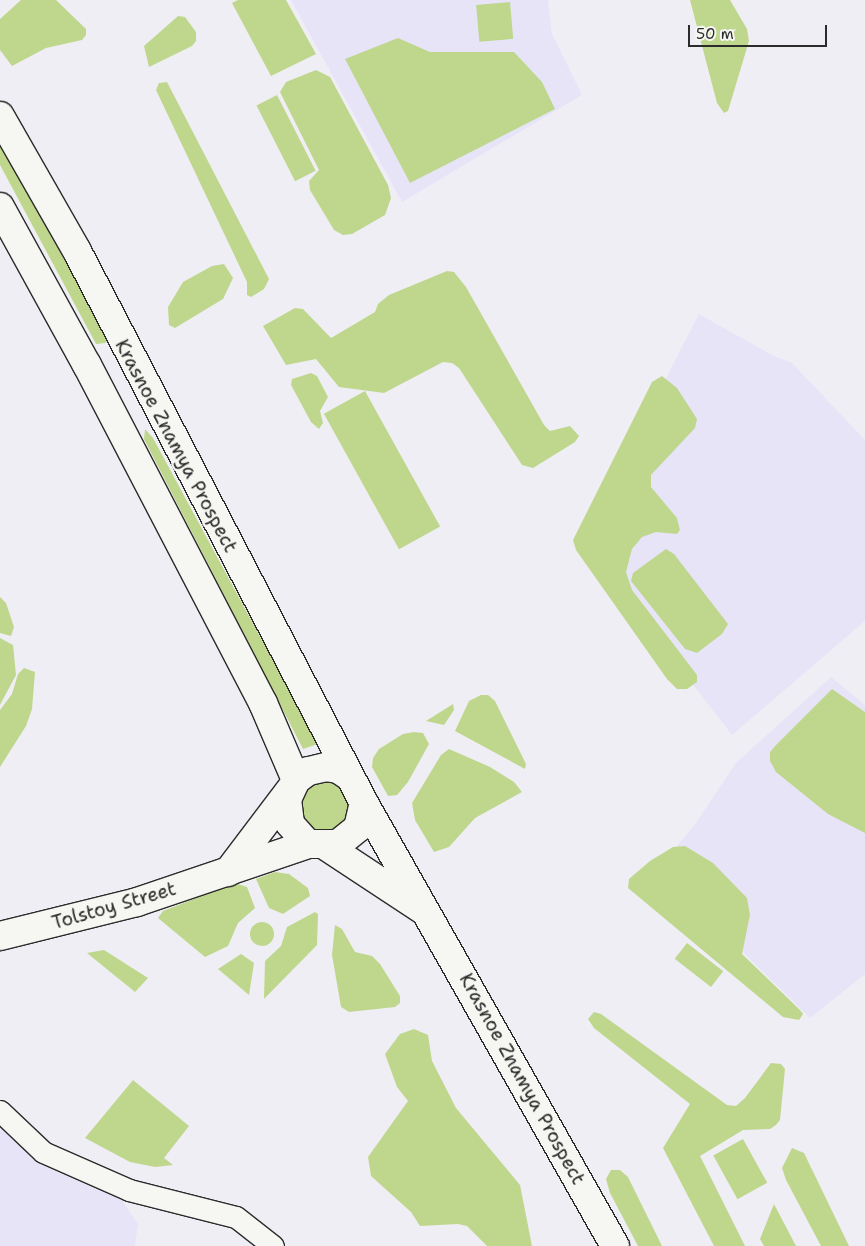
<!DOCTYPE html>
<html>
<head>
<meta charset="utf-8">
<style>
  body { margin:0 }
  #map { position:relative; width:865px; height:1246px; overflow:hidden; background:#efeef5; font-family:"Shantell Sans",sans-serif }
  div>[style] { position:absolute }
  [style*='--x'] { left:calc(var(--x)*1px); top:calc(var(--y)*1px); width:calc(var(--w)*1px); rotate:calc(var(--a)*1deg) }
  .built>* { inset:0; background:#e7e4f8 }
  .green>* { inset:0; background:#bfd78d; transform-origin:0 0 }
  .round { border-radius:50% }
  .roads { filter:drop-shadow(1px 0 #2b2b2b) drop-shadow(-1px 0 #2b2b2b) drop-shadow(0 1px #2b2b2b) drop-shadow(0 -1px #2b2b2b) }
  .street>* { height:21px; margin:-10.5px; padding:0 10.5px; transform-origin:10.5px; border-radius:10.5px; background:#f6f6f2 }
  .secondary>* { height:28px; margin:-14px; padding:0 14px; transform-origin:14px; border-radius:14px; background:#f6f6f2 }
  .primary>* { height:28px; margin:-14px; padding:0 14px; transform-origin:14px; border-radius:14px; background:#f6f6f2 }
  span { translate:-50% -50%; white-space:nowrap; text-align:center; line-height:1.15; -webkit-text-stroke:5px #f6f6f2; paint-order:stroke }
  .street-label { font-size:19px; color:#2b2b2b }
  .scale { position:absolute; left:688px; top:25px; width:139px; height:22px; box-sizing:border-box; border:2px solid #2b2b2b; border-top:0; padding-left:6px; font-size:15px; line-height:18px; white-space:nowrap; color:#2b2b2b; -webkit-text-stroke:4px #f6f6f2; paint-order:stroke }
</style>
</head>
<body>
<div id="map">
  <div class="built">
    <div style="clip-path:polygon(291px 0,548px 0,552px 34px,582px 95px,402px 202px)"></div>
    <div style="clip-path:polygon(699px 314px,772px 355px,792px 363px,865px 440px,865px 621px,732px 735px,582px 541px)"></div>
    <div style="clip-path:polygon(831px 677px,865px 705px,865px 974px,810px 1018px,658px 869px,696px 823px,736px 763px)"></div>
    <div style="clip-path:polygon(0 1111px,47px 1148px,123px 1184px,123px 1202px,138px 1224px,135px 1246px,0 1246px)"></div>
  </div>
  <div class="green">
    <div style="clip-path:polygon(21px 0,56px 0,86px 29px,86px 35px,82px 40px,46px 48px,12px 66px,0 50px,0 19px)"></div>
    <div style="clip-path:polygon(238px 0,286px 0,316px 54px,271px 76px,232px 3px)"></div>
    <div style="clip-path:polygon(690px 0,730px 0,747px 29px,749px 41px,728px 111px,724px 113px,717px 103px)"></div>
    <div style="left:510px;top:2px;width:37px;height:34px;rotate:85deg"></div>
    <div style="clip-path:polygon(178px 16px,185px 17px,196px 32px,196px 41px,192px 46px,149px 67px,144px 46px)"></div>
    <div style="clip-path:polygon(398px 38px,430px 52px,514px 52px,542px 82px,555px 109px,410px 183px,345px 59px)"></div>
    <div style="clip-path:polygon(316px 70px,330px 77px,388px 185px,391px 198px,385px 215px,352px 234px,343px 235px,334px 230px,310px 190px,309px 181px,319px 170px,280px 92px,286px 82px)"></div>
    <div style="clip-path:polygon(167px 82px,269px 279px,264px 289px,251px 297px,247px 295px,247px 282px,156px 90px,159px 83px)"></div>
    <div style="left:277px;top:95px;width:85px;height:23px;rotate:63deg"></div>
    <div style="clip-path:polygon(0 143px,47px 221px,109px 340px,105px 343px,96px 344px,0 165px)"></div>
    <div style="clip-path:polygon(224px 264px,233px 278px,223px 299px,175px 328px,169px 325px,168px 307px,183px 282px,212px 266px)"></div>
    <div style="clip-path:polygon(447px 271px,454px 272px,466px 287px,544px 425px,550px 431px,570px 426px,579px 436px,575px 442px,533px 468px,522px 465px,459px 368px,452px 363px,443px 362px,384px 393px,339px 387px,316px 359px,286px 365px,263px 326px,295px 308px,303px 309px,331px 338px,375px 312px,378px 304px,389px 295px)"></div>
    <div style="clip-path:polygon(311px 373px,317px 376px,328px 397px,320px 411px,323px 423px,319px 429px,311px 422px,291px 385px,292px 379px)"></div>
    <div style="clip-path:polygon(662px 376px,677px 388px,697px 419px,695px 428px,651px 475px,651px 487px,677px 518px,680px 530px,677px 534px,656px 532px,642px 537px,632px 549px,626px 572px,632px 590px,697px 675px,697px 682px,687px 689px,677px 689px,667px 679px,576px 550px,573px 540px,652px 382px)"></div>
    <div style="left:365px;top:391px;width:155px;height:47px;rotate:61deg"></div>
    <div style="clip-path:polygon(145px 429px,153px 438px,318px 744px,303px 749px,144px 439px)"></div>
    <div style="clip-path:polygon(666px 549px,674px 554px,728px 624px,722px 634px,697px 653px,685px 649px,631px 581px,633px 573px)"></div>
    <div style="clip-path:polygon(0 597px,6px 603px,14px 627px,11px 636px,0 633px)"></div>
    <div style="clip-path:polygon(0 638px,13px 645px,16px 675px,0 705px)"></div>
    <div style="clip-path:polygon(24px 668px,35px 672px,32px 709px,26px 726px,0 767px,0 710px,12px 694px,18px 674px)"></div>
    <div style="clip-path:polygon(832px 689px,865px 712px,865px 833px,828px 814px,776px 772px,770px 761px,770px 752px,776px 745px)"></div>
    <div style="clip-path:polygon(481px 695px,488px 695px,495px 701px,526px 764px,525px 769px,455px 731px,469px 701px)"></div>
    <div style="clip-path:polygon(453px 704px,454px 710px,444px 725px,426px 721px)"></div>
    <div style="clip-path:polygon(414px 732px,423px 733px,429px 744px,408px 782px,397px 795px,388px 796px,372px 767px,373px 758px,379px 749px,403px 734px)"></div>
    <div style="clip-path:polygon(449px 749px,490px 767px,514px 782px,522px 792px,475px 818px,449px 847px,434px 852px,415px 820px,412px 803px,441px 755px)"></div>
    <div class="round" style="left:300px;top:782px;width:50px;height:50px"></div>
    <div style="clip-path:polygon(685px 846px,713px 863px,747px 898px,750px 915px,742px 954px,800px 1010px,803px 1014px,799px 1020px,783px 1017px,628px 888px,629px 879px,650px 861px,673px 847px)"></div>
    <div style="clip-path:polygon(275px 872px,289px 874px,308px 888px,310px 896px,283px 914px,269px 908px,256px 879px)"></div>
    <div style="clip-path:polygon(235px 883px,247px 887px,255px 908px,238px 923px,228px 946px,205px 957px,158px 918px,163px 911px)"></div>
    <div style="clip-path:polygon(315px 912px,318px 914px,317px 945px,264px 999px,265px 961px,281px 946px,287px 927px)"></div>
    <div class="round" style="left:250px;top:922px;width:24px;height:24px"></div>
    <div style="clip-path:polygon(335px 925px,342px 929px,355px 952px,372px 956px,380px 964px,400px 996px,400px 1003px,395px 1007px,349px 1012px,341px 1007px,332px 955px)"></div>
    <div style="left:687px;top:943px;width:46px;height:20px;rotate:38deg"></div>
    <div style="clip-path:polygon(104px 950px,148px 978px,135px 992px,87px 953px)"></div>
    <div style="clip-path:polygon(241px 954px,254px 963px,249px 995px,218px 969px)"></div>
    <div style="clip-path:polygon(594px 1012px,601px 1014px,727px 1105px,736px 1106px,745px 1098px,771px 1063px,781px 1064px,785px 1069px,780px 1120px,776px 1125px,770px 1129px,743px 1130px,700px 1156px,745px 1246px,714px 1246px,663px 1148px,690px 1104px,594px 1028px,588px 1019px)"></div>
    <div style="clip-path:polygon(414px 1029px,428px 1035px,432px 1061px,456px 1108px,520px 1185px,532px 1246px,487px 1246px,467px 1226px,458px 1224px,420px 1226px,411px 1212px,371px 1176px,368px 1157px,408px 1101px,397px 1087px,385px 1054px,400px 1034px)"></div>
    <div style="clip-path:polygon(133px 1080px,189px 1126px,164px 1158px,173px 1165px,155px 1167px,130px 1162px,85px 1138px)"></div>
    <div style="left:743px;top:1139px;width:50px;height:34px;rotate:61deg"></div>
    <div style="clip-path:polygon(792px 1148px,804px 1153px,849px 1246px,821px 1246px,786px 1180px,782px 1168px)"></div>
    <div style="clip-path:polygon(611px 1170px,620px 1170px,628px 1177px,662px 1246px,638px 1246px,610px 1193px,606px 1179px)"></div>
    <div style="clip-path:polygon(774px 1204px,796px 1246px,764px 1246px,760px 1239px)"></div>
  </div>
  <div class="roads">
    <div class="street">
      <div style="--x:0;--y:1111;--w:59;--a:43.6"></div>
      <div style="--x:43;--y:1152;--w:94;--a:23.8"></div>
      <div style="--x:129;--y:1190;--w:110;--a:14.2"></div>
      <div style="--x:236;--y:1217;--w:47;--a:38.1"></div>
    </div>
    <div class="secondary">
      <div style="--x:228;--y:872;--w:103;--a:-52.9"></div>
      <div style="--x:0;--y:936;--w:141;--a:-13.9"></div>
      <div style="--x:137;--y:902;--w:181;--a:-18.7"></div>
    </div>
    <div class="primary">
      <div style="--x:0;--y:116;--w:155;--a:60.3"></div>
      <div style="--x:77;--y:251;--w:622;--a:62.53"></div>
      <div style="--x:364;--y:803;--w:509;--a:60.46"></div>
      <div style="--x:0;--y:207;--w:180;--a:61.2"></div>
      <div style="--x:87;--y:365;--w:381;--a:62.5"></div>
      <div style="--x:263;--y:703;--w:84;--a:66.8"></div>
      <div style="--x:350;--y:777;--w:14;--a:-146"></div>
      <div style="--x:338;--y:769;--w:12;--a:-171"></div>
      <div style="--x:326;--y:767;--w:18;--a:167"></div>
      <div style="--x:308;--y:771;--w:15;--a:143"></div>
      <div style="--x:296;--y:780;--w:21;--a:115"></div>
      <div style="--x:287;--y:799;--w:25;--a:83"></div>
      <div style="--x:290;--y:824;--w:27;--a:48"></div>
      <div style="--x:308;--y:844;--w:30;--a:0"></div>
      <div style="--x:338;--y:844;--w:26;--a:-39"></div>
      <div style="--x:358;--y:828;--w:26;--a:-77"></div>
      <div style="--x:326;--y:846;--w:116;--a:33.4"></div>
    </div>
  </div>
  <div class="street-label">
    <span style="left:176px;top:446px;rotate:62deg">Krasnoe Znamya Prospect</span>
    <span style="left:114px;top:906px;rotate:-16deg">Tolstoy Street</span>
    <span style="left:522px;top:1079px;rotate:61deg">Krasnoe Znamya Prospect</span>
  </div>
  <div class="scale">50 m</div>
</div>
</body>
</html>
